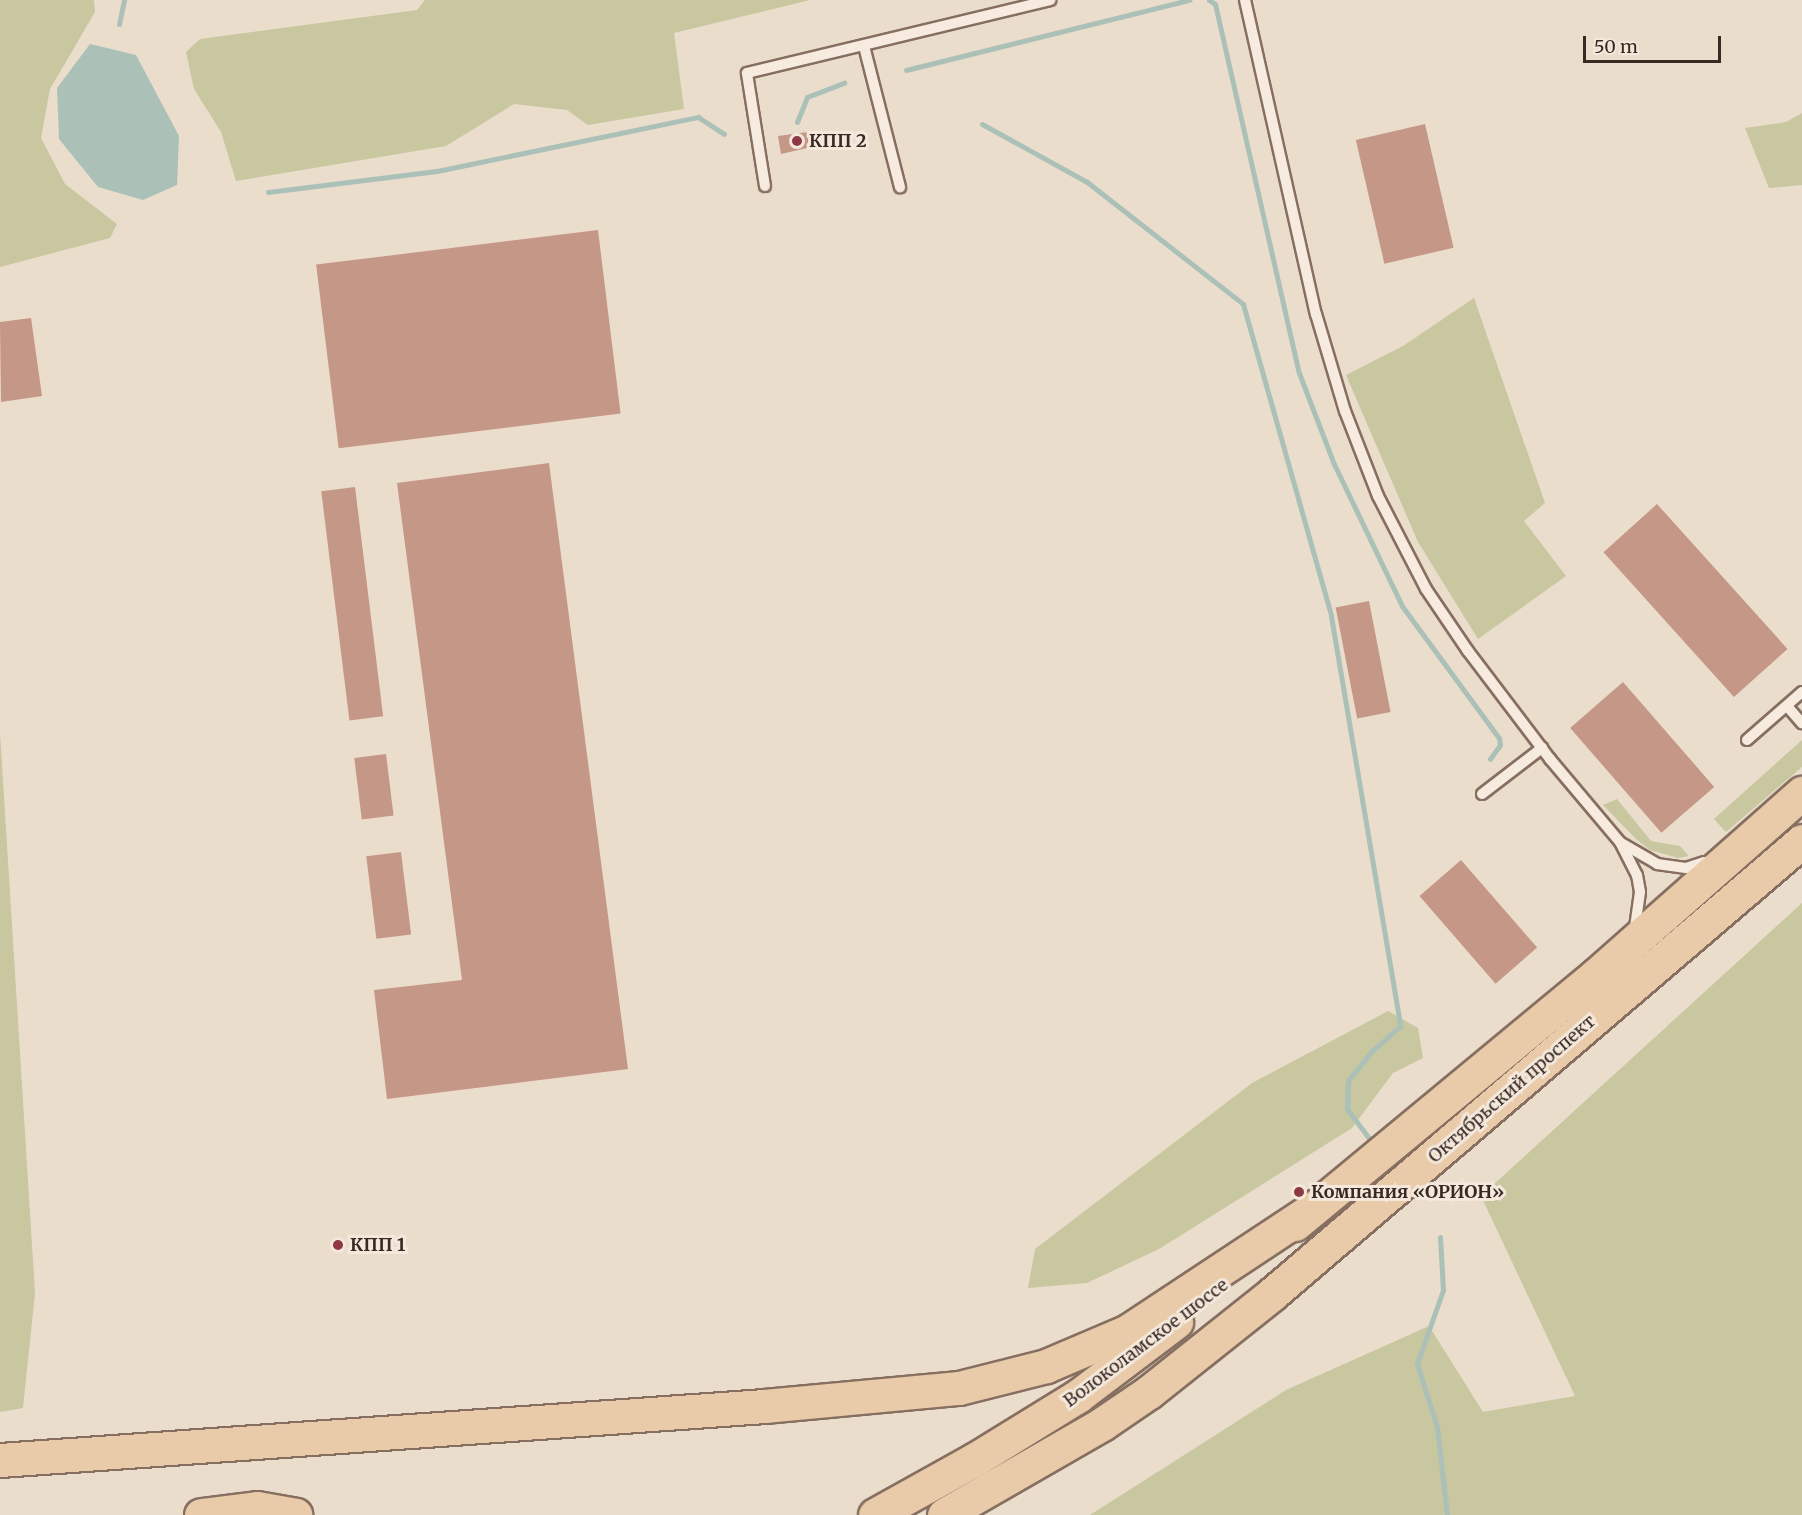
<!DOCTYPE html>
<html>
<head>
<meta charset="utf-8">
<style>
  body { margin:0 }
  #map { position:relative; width:1802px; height:1515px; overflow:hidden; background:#ebddcc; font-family:Merriweather,serif }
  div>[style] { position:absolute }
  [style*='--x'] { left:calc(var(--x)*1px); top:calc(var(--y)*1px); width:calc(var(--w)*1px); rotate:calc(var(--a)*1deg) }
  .green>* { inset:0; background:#c8c7a0 }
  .water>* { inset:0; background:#abc0b7 }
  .stream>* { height:5px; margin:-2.5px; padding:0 2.5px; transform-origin:2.5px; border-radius:2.5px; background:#abc0b7 }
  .building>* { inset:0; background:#c59786; transform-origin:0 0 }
  .roads { filter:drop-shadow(2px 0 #866f61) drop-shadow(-2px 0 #866f61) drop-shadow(0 2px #866f61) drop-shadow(0 -2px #866f61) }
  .lane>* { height:10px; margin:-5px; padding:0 5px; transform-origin:5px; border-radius:5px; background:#f6ebde }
  .primary>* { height:33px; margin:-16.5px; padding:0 16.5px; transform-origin:16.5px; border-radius:16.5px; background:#e9cba9 }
  .dots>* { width:16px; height:16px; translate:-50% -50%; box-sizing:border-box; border:3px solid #f3e8db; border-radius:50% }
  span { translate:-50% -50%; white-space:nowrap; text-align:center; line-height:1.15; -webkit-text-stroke:6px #f3e8db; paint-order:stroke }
  .poi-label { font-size:18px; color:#382a23; font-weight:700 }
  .left { translate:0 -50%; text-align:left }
  .street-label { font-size:18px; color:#382a23 }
  .scale { position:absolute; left:1583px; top:36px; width:138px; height:27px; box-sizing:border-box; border:3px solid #382a23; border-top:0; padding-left:8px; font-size:18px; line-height:21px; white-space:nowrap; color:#382a23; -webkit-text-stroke:4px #f3e8db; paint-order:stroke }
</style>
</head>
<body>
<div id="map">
  <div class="green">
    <div style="clip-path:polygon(0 0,94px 0,95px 12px,50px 89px,41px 138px,65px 184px,117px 224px,110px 238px,0 267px)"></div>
    <div style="clip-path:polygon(425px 0,810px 0,674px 33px,684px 109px,588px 125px,567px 110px,514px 104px,446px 146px,236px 181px,221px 132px,194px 89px,186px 52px,200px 39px,417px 10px)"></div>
    <div style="clip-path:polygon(1802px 113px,1802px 185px,1769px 188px,1745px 128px,1786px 122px)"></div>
    <div style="clip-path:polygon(1474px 298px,1545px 503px,1524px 521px,1566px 576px,1478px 639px,1418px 542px,1346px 375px,1403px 346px)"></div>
    <div style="clip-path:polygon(0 733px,35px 1293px,23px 1408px,0 1412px)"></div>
    <div style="clip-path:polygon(1802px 740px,1802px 767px,1726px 832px,1714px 819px)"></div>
    <div style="clip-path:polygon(1617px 799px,1651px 841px,1680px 846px,1689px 856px,1678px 858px,1650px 850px,1636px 839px,1603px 805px)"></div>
    <div style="clip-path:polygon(1802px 903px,1802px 1515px,1090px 1515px,1286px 1390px,1429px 1326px,1483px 1412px,1575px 1396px,1481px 1196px)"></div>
    <div style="clip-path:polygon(1388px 1011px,1418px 1028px,1423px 1058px,1393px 1073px,1352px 1128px,1159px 1249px,1087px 1283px,1028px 1288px,1035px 1249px,1252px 1083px)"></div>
  </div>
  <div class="water">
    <div style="clip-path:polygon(90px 44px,136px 55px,179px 136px,177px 185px,143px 200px,98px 187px,59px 139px,57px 88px)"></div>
  </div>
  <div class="stream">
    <div style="--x:1209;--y:0;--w:7;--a:34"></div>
    <div style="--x:1215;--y:4;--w:378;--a:77.2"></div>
    <div style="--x:1299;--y:373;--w:97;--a:69"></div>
    <div style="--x:1334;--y:464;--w:157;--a:64.4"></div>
    <div style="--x:1402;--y:606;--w:164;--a:53.7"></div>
    <div style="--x:1499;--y:738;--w:7;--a:82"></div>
    <div style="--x:1500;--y:745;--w:17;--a:126"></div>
    <div style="--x:119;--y:24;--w:25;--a:-78"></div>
    <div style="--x:906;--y:70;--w:292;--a:-13.9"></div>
    <div style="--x:797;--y:122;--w:27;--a:-68"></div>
    <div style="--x:807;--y:97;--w:40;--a:-21"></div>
    <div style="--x:982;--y:124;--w:120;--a:28.9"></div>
    <div style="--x:1087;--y:182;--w:198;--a:38"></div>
    <div style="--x:1243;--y:304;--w:324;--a:74.2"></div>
    <div style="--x:1331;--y:616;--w:416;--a:80.4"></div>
    <div style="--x:1400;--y:1026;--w:38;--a:138"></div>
    <div style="--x:1372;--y:1051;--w:38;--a:129"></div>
    <div style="--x:1348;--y:1081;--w:28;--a:92"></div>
    <div style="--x:1347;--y:1109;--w:36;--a:53"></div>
    <div style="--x:268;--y:192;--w:170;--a:-7.1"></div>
    <div style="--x:437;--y:171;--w:267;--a:-11.7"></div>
    <div style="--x:698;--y:117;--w:31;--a:33"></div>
    <div style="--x:1440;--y:1237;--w:53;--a:86.8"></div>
    <div style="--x:1443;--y:1290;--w:78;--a:109.4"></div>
    <div style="--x:1417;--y:1364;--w:66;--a:72.4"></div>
    <div style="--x:1437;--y:1427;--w:89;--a:83.5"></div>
  </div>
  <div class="building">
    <div style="left:1425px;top:124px;width:127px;height:71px;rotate:77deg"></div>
    <div style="clip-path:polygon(815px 131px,816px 146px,781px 154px,778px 136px)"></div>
    <div style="left:598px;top:230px;width:185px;height:284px;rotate:83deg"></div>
    <div style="clip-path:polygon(31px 318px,42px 396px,1px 402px,0 322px)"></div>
    <div style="clip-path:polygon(549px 463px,628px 1069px,387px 1099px,374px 990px,462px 980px,397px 483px)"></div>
    <div style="left:355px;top:487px;width:231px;height:34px;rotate:83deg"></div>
    <div style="left:1657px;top:504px;width:195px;height:72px;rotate:48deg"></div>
    <div style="left:1369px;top:601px;width:113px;height:34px;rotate:79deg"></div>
    <div style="left:1623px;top:682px;width:139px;height:70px;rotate:49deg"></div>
    <div style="left:386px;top:754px;width:62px;height:32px;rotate:83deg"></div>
    <div style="left:401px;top:852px;width:83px;height:35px;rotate:83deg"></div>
    <div style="left:1461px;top:860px;width:116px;height:55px;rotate:49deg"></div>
  </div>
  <div class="roads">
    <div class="lane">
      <div style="--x:1245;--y:0;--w:322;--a:77.3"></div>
      <div style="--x:1316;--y:314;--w:101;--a:73.4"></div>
      <div style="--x:1345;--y:411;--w:91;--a:68.8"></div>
      <div style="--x:1378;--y:496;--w:105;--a:62.7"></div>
      <div style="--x:1426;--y:589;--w:75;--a:55.9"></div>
      <div style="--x:1468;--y:651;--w:136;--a:52.8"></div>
      <div style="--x:1550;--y:759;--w:109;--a:49.9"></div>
      <div style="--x:1620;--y:842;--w:37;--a:63"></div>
      <div style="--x:1637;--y:875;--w:17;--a:80"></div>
      <div style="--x:1640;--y:892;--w:36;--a:98"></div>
      <div style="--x:864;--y:46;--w:146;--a:75.7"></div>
      <div style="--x:765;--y:186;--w:114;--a:-99.1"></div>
      <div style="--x:747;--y:73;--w:312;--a:-13.5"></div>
      <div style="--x:1787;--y:706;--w:23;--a:49"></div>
      <div style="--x:1747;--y:740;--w:73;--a:-41.1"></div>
      <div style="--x:1482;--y:794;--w:76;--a:-37.5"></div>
      <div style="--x:1623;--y:844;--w:39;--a:30"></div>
      <div style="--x:1657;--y:864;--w:29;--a:8"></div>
      <div style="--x:1686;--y:868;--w:19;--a:-18"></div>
    </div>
    <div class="primary">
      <div style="--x:1295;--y:1224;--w:391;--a:-39.6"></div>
      <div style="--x:1596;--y:975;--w:275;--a:-41.5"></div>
      <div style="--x:0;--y:1460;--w:766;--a:-4.04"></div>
      <div style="--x:764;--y:1406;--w:196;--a:-5.3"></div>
      <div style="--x:959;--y:1388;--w:90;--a:-14.2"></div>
      <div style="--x:1046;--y:1366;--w:89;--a:-23.1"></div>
      <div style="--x:1128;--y:1331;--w:221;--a:-33.5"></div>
      <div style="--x:201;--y:1515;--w:56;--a:-7.1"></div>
      <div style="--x:257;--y:1508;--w:39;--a:10"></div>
      <div style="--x:875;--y:1515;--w:113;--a:-29.1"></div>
      <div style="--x:974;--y:1460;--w:122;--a:-31.6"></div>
      <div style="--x:1078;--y:1396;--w:123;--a:-37.1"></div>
      <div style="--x:944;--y:1515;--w:182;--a:-29.9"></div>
      <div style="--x:1102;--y:1424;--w:57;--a:-34.2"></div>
      <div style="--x:1149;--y:1392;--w:157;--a:-38.5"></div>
      <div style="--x:1272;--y:1294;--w:697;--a:-40.52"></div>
    </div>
  </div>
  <div class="dots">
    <div style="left:797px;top:141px;background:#8f3845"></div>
    <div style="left:1299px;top:1192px;background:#8f3845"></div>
    <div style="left:338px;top:1245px;background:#8f3845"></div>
  </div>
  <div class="poi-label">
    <span class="left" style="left:809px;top:141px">КПП 2</span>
    <span class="left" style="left:1311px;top:1192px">Компания «ОРИОН»</span>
    <span class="left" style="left:350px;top:1245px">КПП 1</span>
  </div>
  <div class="street-label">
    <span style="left:1512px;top:1089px;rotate:-41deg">Октябрьский проспект</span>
    <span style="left:1146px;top:1343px;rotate:-37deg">Волоколамское шоссе</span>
  </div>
  <div class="scale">50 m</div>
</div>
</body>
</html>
